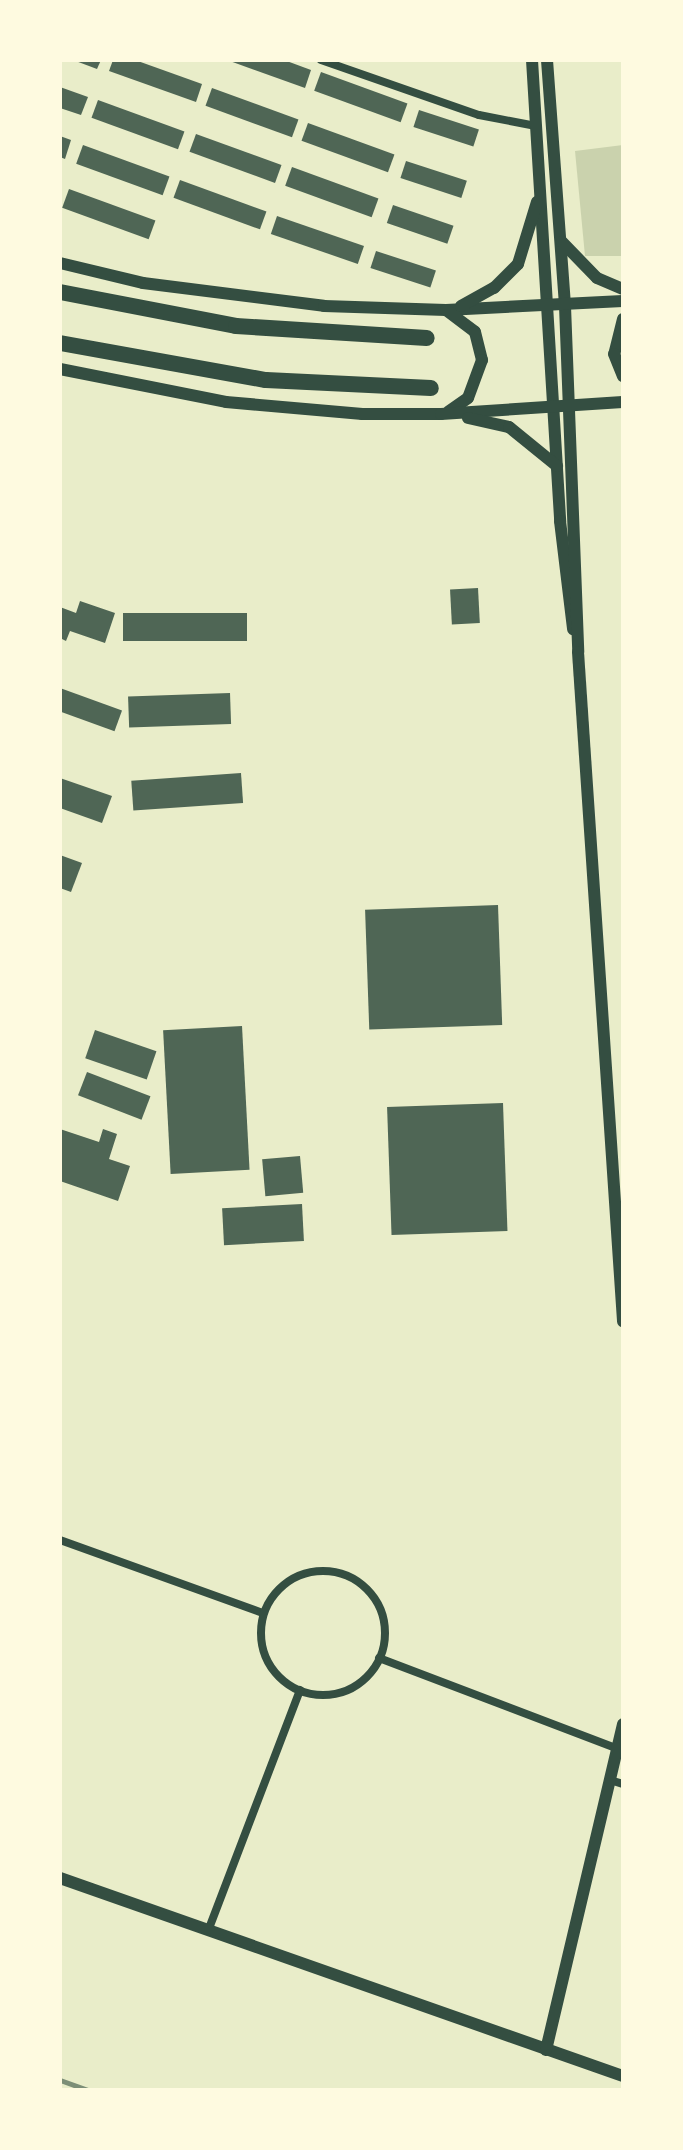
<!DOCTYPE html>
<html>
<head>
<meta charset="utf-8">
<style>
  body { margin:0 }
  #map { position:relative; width:683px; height:2150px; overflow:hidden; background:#e9edc9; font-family:"DejaVu Sans",sans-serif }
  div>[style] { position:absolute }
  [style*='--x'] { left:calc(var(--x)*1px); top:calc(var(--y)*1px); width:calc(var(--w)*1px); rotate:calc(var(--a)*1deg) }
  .green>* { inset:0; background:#cad2ad }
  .building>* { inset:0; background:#4f6655; transform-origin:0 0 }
  .minor>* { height:8px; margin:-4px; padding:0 4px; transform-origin:4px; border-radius:4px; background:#344e41 }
  .minor>.ring { margin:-4px; padding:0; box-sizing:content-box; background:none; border:8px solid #344e41; border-radius:50% }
  .tertiary>* { height:12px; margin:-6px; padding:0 6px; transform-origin:6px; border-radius:6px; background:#344e41 }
  .trunk>* { height:16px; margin:-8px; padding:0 8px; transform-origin:8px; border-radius:8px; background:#344e41 }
  .rail>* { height:5px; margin:-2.5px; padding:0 2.5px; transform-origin:2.5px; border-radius:2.5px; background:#7c8e77 }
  span { translate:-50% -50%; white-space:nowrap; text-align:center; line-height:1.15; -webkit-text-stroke:6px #fefae0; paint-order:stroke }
  .frame { position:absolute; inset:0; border:62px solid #fefae0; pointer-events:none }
</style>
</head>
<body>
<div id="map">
  <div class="green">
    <div style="clip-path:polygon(623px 145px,623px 256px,585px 256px,575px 151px)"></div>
  </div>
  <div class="building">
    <div style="clip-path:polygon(73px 60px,101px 60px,97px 69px)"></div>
    <div style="clip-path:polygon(113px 60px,135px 60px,202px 84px,196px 102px,109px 71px)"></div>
    <div style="clip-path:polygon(227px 60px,284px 60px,311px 70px,305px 88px)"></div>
    <div style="left:321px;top:72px;width:92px;height:20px;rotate:20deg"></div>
    <div style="clip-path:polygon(60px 87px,88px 97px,81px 115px,60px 108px)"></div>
    <div style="left:212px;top:88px;width:92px;height:19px;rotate:20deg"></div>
    <div style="left:98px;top:100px;width:92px;height:19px;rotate:20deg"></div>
    <div style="left:419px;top:110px;width:63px;height:18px;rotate:18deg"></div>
    <div style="left:308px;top:123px;width:92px;height:19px;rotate:20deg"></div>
    <div style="left:196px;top:134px;width:91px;height:19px;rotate:20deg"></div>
    <div style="clip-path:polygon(60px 136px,71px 140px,65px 159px,60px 157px)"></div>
    <div style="left:83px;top:145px;width:92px;height:20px;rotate:20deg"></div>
    <div style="left:406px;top:161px;width:64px;height:18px;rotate:18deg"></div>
    <div style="left:292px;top:167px;width:92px;height:20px;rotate:20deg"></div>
    <div style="left:180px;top:180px;width:92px;height:19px;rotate:20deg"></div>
    <div style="left:69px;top:189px;width:92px;height:20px;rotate:20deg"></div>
    <div style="left:393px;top:205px;width:64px;height:19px;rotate:19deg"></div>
    <div style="left:277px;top:216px;width:92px;height:19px;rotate:19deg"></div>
    <div style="left:376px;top:251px;width:63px;height:18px;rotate:18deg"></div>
    <div style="left:478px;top:588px;width:35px;height:28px;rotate:87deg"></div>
    <div style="clip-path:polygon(80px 601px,115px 613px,105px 643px,70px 631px,66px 641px,60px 638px,60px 607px,76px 613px)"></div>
    <div style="left:247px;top:613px;width:28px;height:124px;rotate:90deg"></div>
    <div style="left:60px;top:688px;width:66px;height:22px;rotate:20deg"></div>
    <div style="left:230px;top:693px;width:31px;height:102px;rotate:88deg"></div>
    <div style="left:241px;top:773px;width:30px;height:110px;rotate:86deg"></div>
    <div style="clip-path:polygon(60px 778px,112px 796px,102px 823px,60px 808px)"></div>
    <div style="clip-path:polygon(60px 855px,82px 863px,71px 892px,60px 888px)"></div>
    <div style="left:498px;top:905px;width:120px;height:133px;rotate:88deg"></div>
    <div style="left:242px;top:1026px;width:144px;height:79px;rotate:87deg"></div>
    <div style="left:95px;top:1030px;width:65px;height:30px;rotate:19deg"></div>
    <div style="left:87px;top:1072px;width:68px;height:25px;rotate:21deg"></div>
    <div style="left:503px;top:1103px;width:128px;height:116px;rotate:88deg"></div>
    <div style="clip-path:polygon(60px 1129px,99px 1142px,103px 1129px,117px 1134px,109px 1159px,130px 1166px,118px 1201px,60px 1181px)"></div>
    <div style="left:300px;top:1156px;width:37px;height:38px;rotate:85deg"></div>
    <div style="left:302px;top:1204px;width:37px;height:80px;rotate:87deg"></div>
  </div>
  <div class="minor">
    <div style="--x:321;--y:60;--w:167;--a:19.2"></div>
    <div style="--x:479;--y:115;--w:58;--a:10.9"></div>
    <div style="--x:60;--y:1540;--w:216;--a:19.8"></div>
    <div class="ring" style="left:261px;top:1571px;width:116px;height:116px"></div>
    <div style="--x:379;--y:1658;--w:256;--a:20.8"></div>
    <div style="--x:610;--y:1780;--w:14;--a:17"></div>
    <div style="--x:208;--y:1931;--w:258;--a:-69.1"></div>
  </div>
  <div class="tertiary">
    <div style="--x:532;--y:60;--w:462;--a:86.5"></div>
    <div style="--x:560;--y:521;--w:109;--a:83.1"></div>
    <div style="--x:547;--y:60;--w:247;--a:85.8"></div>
    <div style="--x:565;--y:306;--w:346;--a:87.8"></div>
    <div style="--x:578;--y:652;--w:671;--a:86.15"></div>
    <div style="--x:562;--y:242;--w:50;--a:45.8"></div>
    <div style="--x:597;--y:278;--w:28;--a:23"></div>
    <div style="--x:60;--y:263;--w:85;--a:13.5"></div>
    <div style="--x:143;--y:283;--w:182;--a:7.2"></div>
    <div style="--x:324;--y:306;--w:122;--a:1.9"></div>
    <div style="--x:446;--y:310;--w:177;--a:-2.9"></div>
    <div style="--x:461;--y:306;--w:38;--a:-29"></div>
    <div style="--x:494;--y:288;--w:34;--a:-45"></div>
    <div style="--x:518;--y:264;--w:65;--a:-73"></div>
    <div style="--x:446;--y:310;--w:36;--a:37"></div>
    <div style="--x:475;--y:332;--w:29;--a:76"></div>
    <div style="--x:482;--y:360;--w:40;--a:110.2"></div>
    <div style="--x:468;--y:398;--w:24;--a:145"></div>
    <div style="--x:623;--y:319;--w:36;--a:104"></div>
    <div style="--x:614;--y:354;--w:24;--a:68"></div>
    <div style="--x:60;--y:369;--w:169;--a:11.2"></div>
    <div style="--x:226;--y:402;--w:137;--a:5"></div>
    <div style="--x:362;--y:414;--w:79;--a:0"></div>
    <div style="--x:441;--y:414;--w:182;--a:-3.8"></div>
    <div style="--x:468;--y:418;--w:42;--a:12.4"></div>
    <div style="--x:509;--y:427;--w:62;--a:39.1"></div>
    <div style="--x:60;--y:1878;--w:597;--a:19.38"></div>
    <div style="--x:546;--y:2050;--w:335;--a:-76.7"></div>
  </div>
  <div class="trunk">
    <div style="--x:60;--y:292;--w:179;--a:10.9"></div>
    <div style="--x:236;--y:326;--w:191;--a:3.6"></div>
    <div style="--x:60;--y:343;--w:209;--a:10.2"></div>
    <div style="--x:266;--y:380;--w:165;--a:2.8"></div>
  </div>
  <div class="rail">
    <div style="--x:60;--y:2080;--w:29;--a:20"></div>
  </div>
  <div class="frame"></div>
</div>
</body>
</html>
